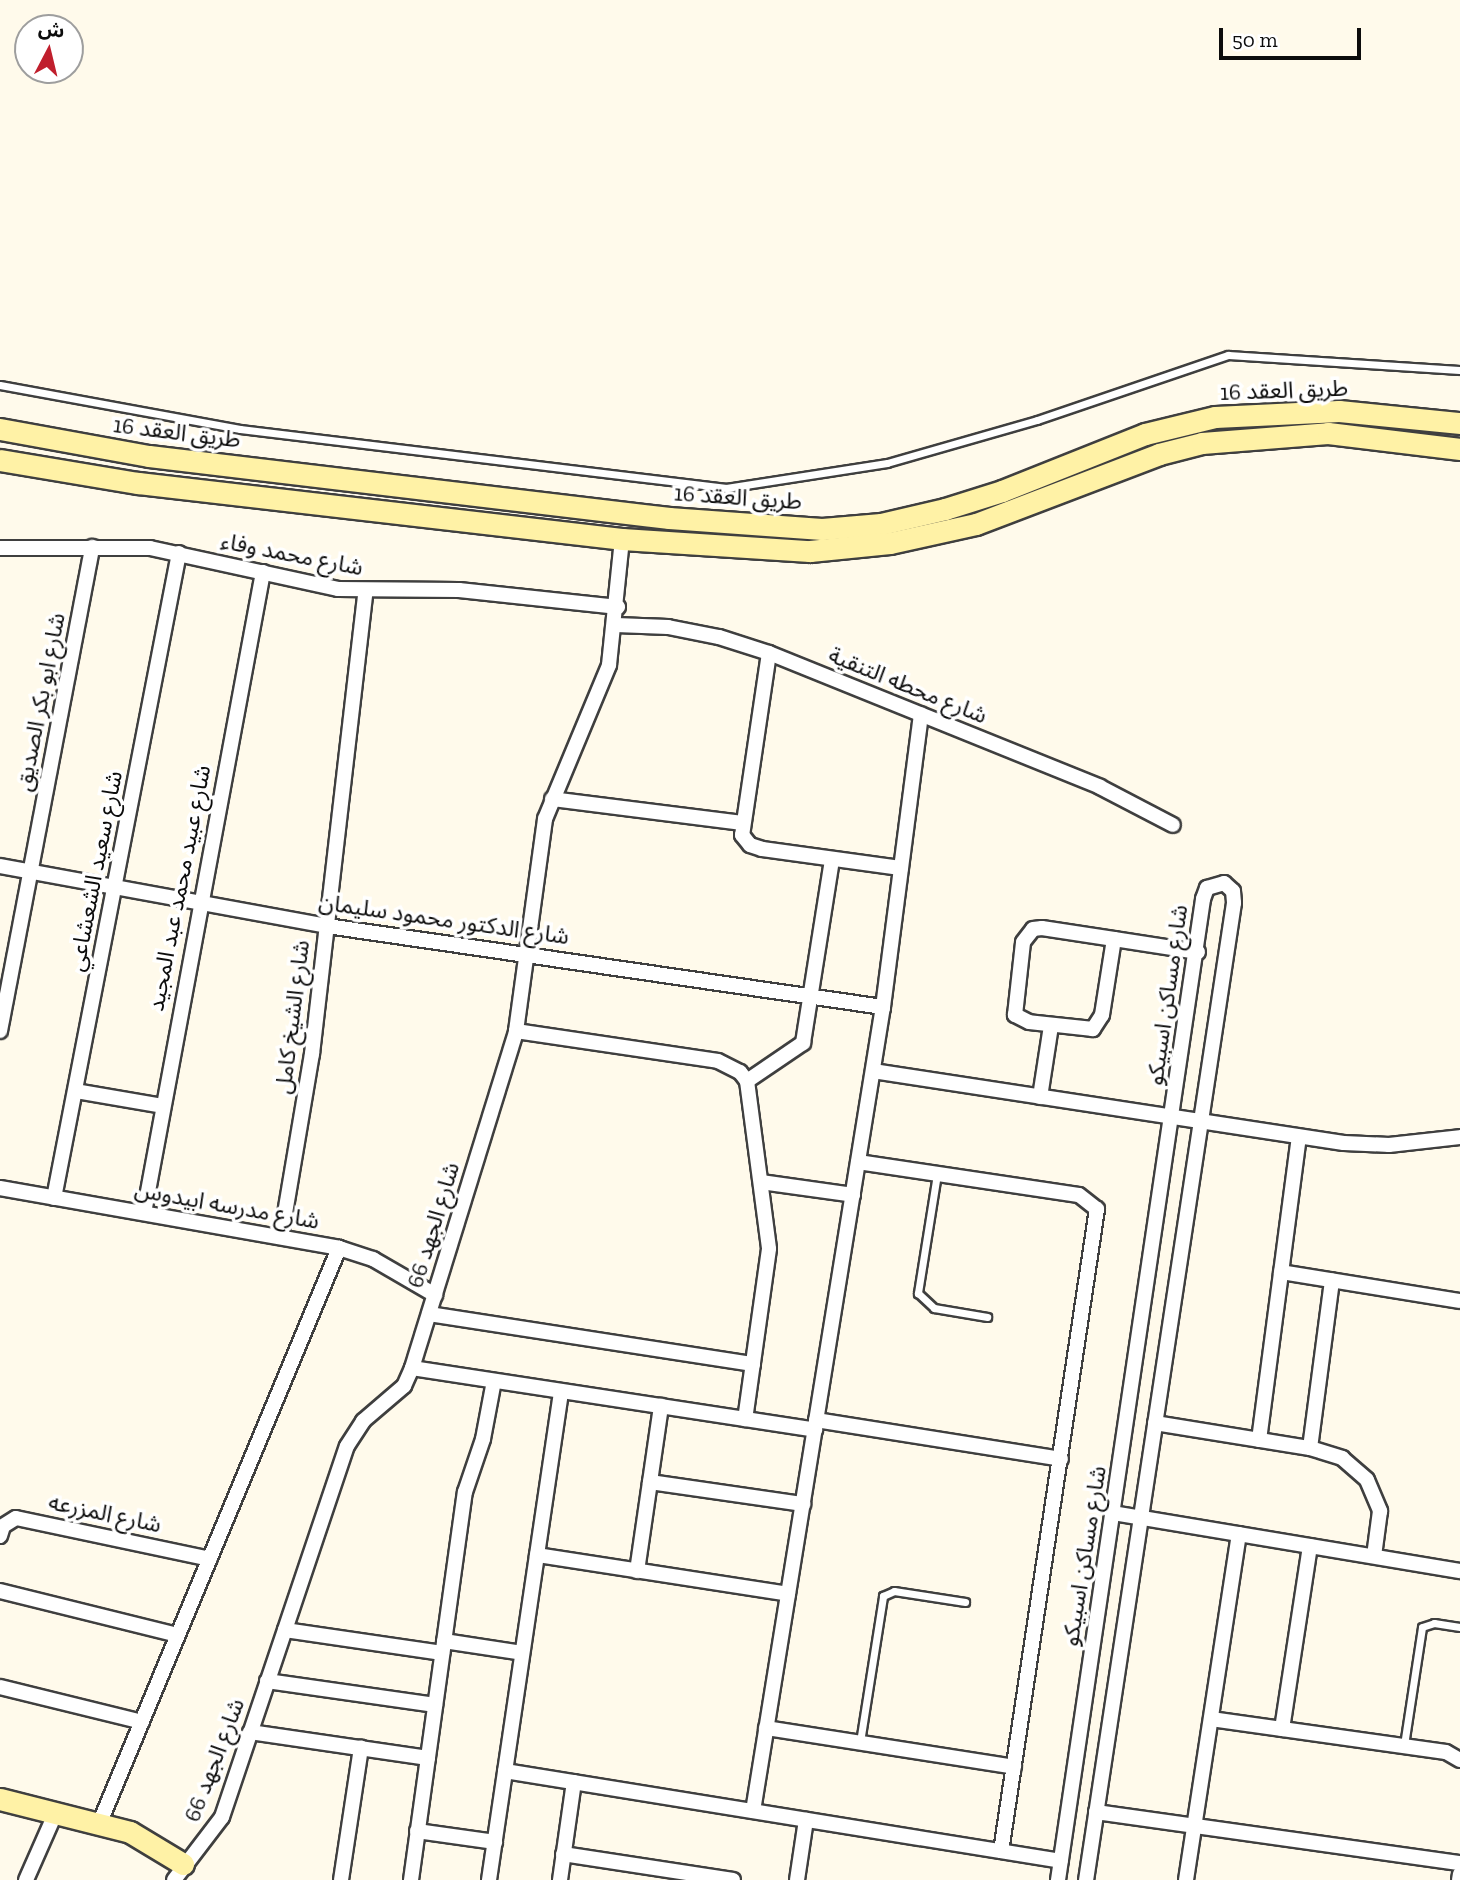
<!DOCTYPE html>
<html>
<head>
<meta charset="utf-8">
<style>
  body { margin:0 }
  #map { position:relative; width:1460px; height:1880px; overflow:hidden; background:#fffaeb; font-family:"Zilla Slab","Noto Sans Arabic",serif }
  div>[style] { position:absolute }
  [style*='--x'] { left:calc(var(--x)*1px); top:calc(var(--y)*1px); width:calc(var(--w)*1px); rotate:calc(var(--a)*1deg) }
  .roads { filter:drop-shadow(2px 0 #3f3f3f) drop-shadow(-2px 0 #3f3f3f) drop-shadow(0 2px #3f3f3f) drop-shadow(0 -2px #3f3f3f) }
  .lane>* { height:7px; margin:-3.5px; padding:0 3.5px; transform-origin:3.5px; border-radius:3.5px; background:#fff }
  .street>* { height:14px; margin:-7px; padding:0 7px; transform-origin:7px; border-radius:7px; background:#fff }
  .secondary>* { height:21px; margin:-10.5px; padding:0 10.5px; transform-origin:10.5px; border-radius:10.5px; background:#fff2a6 }
  span { translate:-50% -50%; white-space:nowrap; text-align:center; line-height:1.15; -webkit-text-stroke:7px #fff; paint-order:stroke }
  .street-label { font-size:23px; color:#0c0c0c }
  .north { position:absolute; left:14px; top:14px; width:70px; height:70px; box-sizing:border-box; background:#fff; border:2px solid #9e9e9e; border-radius:50%; rotate:7deg; font-size:19px; font-weight:700; line-height:28px; text-align:center; color:#0c0c0c }
  .north::after { content:''; display:block; margin:auto; width:24px; height:32px; background:#c01f2d; clip-path:polygon(50% 0,100% 100%,50% 72%,0 100%) }
  .scale { position:absolute; left:1219px; top:28px; width:142px; height:32px; box-sizing:border-box; border:4px solid #0c0c0c; border-top:0; padding-left:9px; font-size:21px; line-height:24px; white-space:nowrap; color:#0c0c0c; -webkit-text-stroke:5px #fff; paint-order:stroke }
</style>
</head>
<body>
<div id="map">
  <div class="roads">
    <div class="lane">
      <div style="--x:0;--y:385;--w:244;--a:10.4"></div>
      <div style="--x:240;--y:429;--w:490;--a:6.9"></div>
      <div style="--x:726;--y:488;--w:163;--a:-8.8"></div>
      <div style="--x:887;--y:463;--w:156;--a:-16"></div>
      <div style="--x:1037;--y:420;--w:202;--a:-18.8"></div>
      <div style="--x:1228;--y:355;--w:232;--a:3.7"></div>
      <div style="--x:937;--y:1174;--w:121;--a:99.1"></div>
      <div style="--x:918;--y:1293;--w:22;--a:43"></div>
      <div style="--x:934;--y:1308;--w:54;--a:9.6"></div>
      <div style="--x:860;--y:1742;--w:148;--a:-81"></div>
      <div style="--x:883;--y:1596;--w:12;--a:-24"></div>
      <div style="--x:894;--y:1591;--w:72;--a:8.8"></div>
      <div style="--x:1404;--y:1745;--w:119;--a:-81.3"></div>
      <div style="--x:1422;--y:1627;--w:13;--a:-18"></div>
      <div style="--x:1434;--y:1623;--w:26;--a:9"></div>
    </div>
    <div class="street">
      <div style="--x:0;--y:548;--w:150;--a:0"></div>
      <div style="--x:150;--y:548;--w:192;--a:12.3"></div>
      <div style="--x:338;--y:589;--w:121;--a:0.5"></div>
      <div style="--x:459;--y:590;--w:160;--a:6.1"></div>
      <div style="--x:616;--y:625;--w:52;--a:2.2"></div>
      <div style="--x:668;--y:627;--w:52;--a:11.1"></div>
      <div style="--x:719;--y:637;--w:52;--a:17.7"></div>
      <div style="--x:769;--y:653;--w:357;--a:22"></div>
      <div style="--x:1100;--y:787;--w:82;--a:27.5"></div>
      <div style="--x:769;--y:653;--w:184;--a:98.4"></div>
      <div style="--x:742;--y:835;--w:13;--a:51"></div>
      <div style="--x:750;--y:845;--w:13;--a:18"></div>
      <div style="--x:762;--y:849;--w:140;--a:7.8"></div>
      <div style="--x:552;--y:799;--w:191;--a:7.2"></div>
      <div style="--x:0;--y:866;--w:332;--a:10.4"></div>
      <div style="--x:327;--y:926;--w:562;--a:8.29"></div>
      <div style="--x:1114;--y:939;--w:77;--a:99"></div>
      <div style="--x:1102;--y:1015;--w:17;--a:123"></div>
      <div style="--x:1093;--y:1029;--w:64;--a:-173.8"></div>
      <div style="--x:1029;--y:1022;--w:16;--a:-153"></div>
      <div style="--x:1015;--y:1015;--w:73;--a:-83.7"></div>
      <div style="--x:1023;--y:942;--w:16;--a:-52"></div>
      <div style="--x:1033;--y:929;--w:9;--a:-6"></div>
      <div style="--x:1042;--y:928;--w:73;--a:8.7"></div>
      <div style="--x:1114;--y:939;--w:85;--a:8.8"></div>
      <div style="--x:0;--y:1031;--w:493;--a:-79.2"></div>
      <div style="--x:516;--y:1031;--w:204;--a:8.4"></div>
      <div style="--x:718;--y:1061;--w:25;--a:27"></div>
      <div style="--x:740;--y:1072;--w:11;--a:52"></div>
      <div style="--x:747;--y:1081;--w:169;--a:82.5"></div>
      <div style="--x:769;--y:1249;--w:172;--a:98"></div>
      <div style="--x:873;--y:1071;--w:476;--a:8.7"></div>
      <div style="--x:1344;--y:1143;--w:45;--a:2.5"></div>
      <div style="--x:1389;--y:1145;--w:71;--a:-6.4"></div>
      <div style="--x:747;--y:1081;--w:68;--a:-34.2"></div>
      <div style="--x:803;--y:1043;--w:186;--a:-81"></div>
      <div style="--x:76;--y:1091;--w:88;--a:9.8"></div>
      <div style="--x:1040;--y:1097;--w:72;--a:-81.2"></div>
      <div style="--x:858;--y:1162;--w:223;--a:8.5"></div>
      <div style="--x:1079;--y:1195;--w:23;--a:38"></div>
      <div style="--x:1097;--y:1209;--w:649;--a:98.5"></div>
      <div style="--x:761;--y:1182;--w:93;--a:8"></div>
      <div style="--x:0;--y:1188;--w:344;--a:10"></div>
      <div style="--x:339;--y:1248;--w:36;--a:18"></div>
      <div style="--x:373;--y:1259;--w:72;--a:30.1"></div>
      <div style="--x:54;--y:1198;--w:657;--a:-79.03"></div>
      <div style="--x:144;--y:1213;--w:652;--a:-79.48"></div>
      <div style="--x:281;--y:1237;--w:186;--a:-80.4"></div>
      <div style="--x:312;--y:1054;--w:464;--a:-83.4"></div>
      <div style="--x:1281;--y:1272;--w:181;--a:9.2"></div>
      <div style="--x:429;--y:1314;--w:328;--a:8.8"></div>
      <div style="--x:412;--y:1368;--w:408;--a:8.7"></div>
      <div style="--x:816;--y:1420;--w:248;--a:9"></div>
      <div style="--x:1155;--y:1423;--w:157;--a:9.2"></div>
      <div style="--x:1310;--y:1448;--w:34;--a:17"></div>
      <div style="--x:1342;--y:1458;--w:33;--a:41"></div>
      <div style="--x:1367;--y:1480;--w:34;--a:67"></div>
      <div style="--x:1380;--y:1511;--w:45;--a:97.6"></div>
      <div style="--x:1259;--y:1440;--w:306;--a:-82.5"></div>
      <div style="--x:1310;--y:1448;--w:169;--a:-82.5"></div>
      <div style="--x:650;--y:1482;--w:155;--a:8.2"></div>
      <div style="--x:1113;--y:1513;--w:352;--a:9.5"></div>
      <div style="--x:0;--y:1536;--w:10;--a:-73"></div>
      <div style="--x:3;--y:1526;--w:15;--a:-32"></div>
      <div style="--x:16;--y:1518;--w:198;--a:11.9"></div>
      <div style="--x:537;--y:1555;--w:254;--a:8.8"></div>
      <div style="--x:637;--y:1571;--w:167;--a:-81.7"></div>
      <div style="--x:0;--y:1591;--w:183;--a:13.9"></div>
      <div style="--x:285;--y:1630;--w:159;--a:8.3"></div>
      <div style="--x:444;--y:1641;--w:79;--a:8.7"></div>
      <div style="--x:267;--y:1681;--w:170;--a:8.1"></div>
      <div style="--x:0;--y:1687;--w:146;--a:13.8"></div>
      <div style="--x:1211;--y:1719;--w:237;--a:8"></div>
      <div style="--x:1446;--y:1752;--w:16;--a:30"></div>
      <div style="--x:766;--y:1728;--w:251;--a:8.9"></div>
      <div style="--x:1282;--y:1729;--w:185;--a:-81.3"></div>
      <div style="--x:250;--y:1732;--w:180;--a:8.3"></div>
      <div style="--x:505;--y:1771;--w:563;--a:9.19"></div>
      <div style="--x:753;--y:1811;--w:814;--a:-80.82"></div>
      <div style="--x:883;--y:1007;--w:295;--a:-82.6"></div>
      <div style="--x:1096;--y:1812;--w:368;--a:8"></div>
      <div style="--x:100;--y:1822;--w:622;--a:-67.39"></div>
      <div style="--x:417;--y:1831;--w:79;--a:8"></div>
      <div style="--x:563;--y:1854;--w:172;--a:8.7"></div>
      <div style="--x:26;--y:1880;--w:74;--a:-66.2"></div>
      <div style="--x:174;--y:1880;--w:79;--a:-52.7"></div>
      <div style="--x:222;--y:1817;--w:391;--a:-71.4"></div>
      <div style="--x:347;--y:1446;--w:30;--a:-57"></div>
      <div style="--x:363;--y:1421;--w:54;--a:-40.5"></div>
      <div style="--x:404;--y:1386;--w:20;--a:-66"></div>
      <div style="--x:412;--y:1368;--w:353;--a:-72.8"></div>
      <div style="--x:516;--y:1031;--w:214;--a:-82.2"></div>
      <div style="--x:545;--y:819;--w:167;--a:-67.4"></div>
      <div style="--x:609;--y:665;--w:127;--a:-84.1"></div>
      <div style="--x:341;--y:1880;--w:134;--a:-81.4"></div>
      <div style="--x:411;--y:1880;--w:392;--a:-82.1"></div>
      <div style="--x:465;--y:1492;--w:56;--a:-71.2"></div>
      <div style="--x:483;--y:1439;--w:59;--a:-79.3"></div>
      <div style="--x:489;--y:1880;--w:494;--a:-81.6"></div>
      <div style="--x:560;--y:1880;--w:99;--a:-81.9"></div>
      <div style="--x:797;--y:1880;--w:61;--a:-81.5"></div>
      <div style="--x:1058;--y:1880;--w:992;--a:-81.59"></div>
      <div style="--x:1203;--y:899;--w:12;--a:-70"></div>
      <div style="--x:1207;--y:888;--w:18;--a:-16"></div>
      <div style="--x:1224;--y:883;--w:12;--a:42"></div>
      <div style="--x:1233;--y:891;--w:12;--a:85"></div>
      <div style="--x:1234;--y:903;--w:988;--a:98.61"></div>
      <div style="--x:1186;--y:1880;--w:350;--a:-81.3"></div>
      <div style="--x:1459;--y:1880;--w:6;--a:-81"></div>
    </div>
    <div class="secondary">
      <div style="--x:0;--y:429;--w:151;--a:10.3"></div>
      <div style="--x:149;--y:456;--w:524;--a:6.8"></div>
      <div style="--x:669;--y:518;--w:153;--a:4.1"></div>
      <div style="--x:822;--y:529;--w:59;--a:-4.8"></div>
      <div style="--x:881;--y:524;--w:66;--a:-13.2"></div>
      <div style="--x:945;--y:509;--w:60;--a:-17.5"></div>
      <div style="--x:1002;--y:491;--w:154;--a:-21.7"></div>
      <div style="--x:1145;--y:434;--w:72;--a:-13.7"></div>
      <div style="--x:1215;--y:417;--w:124;--a:-2.8"></div>
      <div style="--x:1339;--y:411;--w:122;--a:5.7"></div>
      <div style="--x:0;--y:460;--w:140;--a:9.5"></div>
      <div style="--x:138;--y:483;--w:487;--a:6.6"></div>
      <div style="--x:622;--y:539;--w:188;--a:3.7"></div>
      <div style="--x:810;--y:551;--w:80;--a:-5.7"></div>
      <div style="--x:890;--y:543;--w:88;--a:-12.5"></div>
      <div style="--x:976;--y:524;--w:196;--a:-20.9"></div>
      <div style="--x:1159;--y:454;--w:44;--a:-14.3"></div>
      <div style="--x:1202;--y:443;--w:126;--a:-4.5"></div>
      <div style="--x:1328;--y:433;--w:133;--a:6.9"></div>
      <div style="--x:0;--y:1799;--w:134;--a:14.2"></div>
      <div style="--x:130;--y:1832;--w:62;--a:31.1"></div>
    </div>
  </div>
  <div class="street-label">
    <span style="left:1284px;top:390px;rotate:-2deg">طريق العقد 16</span>
    <span style="left:177px;top:432px;rotate:7deg">طريق العقد 16</span>
    <span style="left:738px;top:497px;rotate:4deg">طريق العقد 16</span>
    <span style="left:292px;top:554px;rotate:11deg">شارع محمد وفاء</span>
    <span style="left:908px;top:685px;rotate:22deg">شارع محطه التنقية</span>
    <span style="left:40px;top:702px;rotate:-79deg">شارع ابو بكر الصديق</span>
    <span style="left:95px;top:871px;rotate:-79deg">شارع سعيد الشعشاعي</span>
    <span style="left:179px;top:888px;rotate:-79deg">شارع عبيد محمد عبد المجيد</span>
    <span style="left:444px;top:919px;rotate:8deg">شارع الدكتور محمود سليمان</span>
    <span style="left:1167px;top:995px;rotate:-82deg">شارع مساكن اسبيكو</span>
    <span style="left:292px;top:1017px;rotate:-83deg">شارع الشيخ كامل</span>
    <span style="left:227px;top:1205px;rotate:10deg">شارع مدرسه ابيدوس</span>
    <span style="left:433px;top:1225px;rotate:-73deg">شارع الجهد 66</span>
    <span style="left:105px;top:1513px;rotate:12deg">شارع المزرعه</span>
    <span style="left:1084px;top:1556px;rotate:-81deg">شارع مساكن اسبيكو</span>
    <span style="left:214px;top:1760px;rotate:-69deg">شارع الجهد 66</span>
  </div>
  <div class="north">ش</div>
  <div class="scale">50 m</div>
</div>
</body>
</html>
